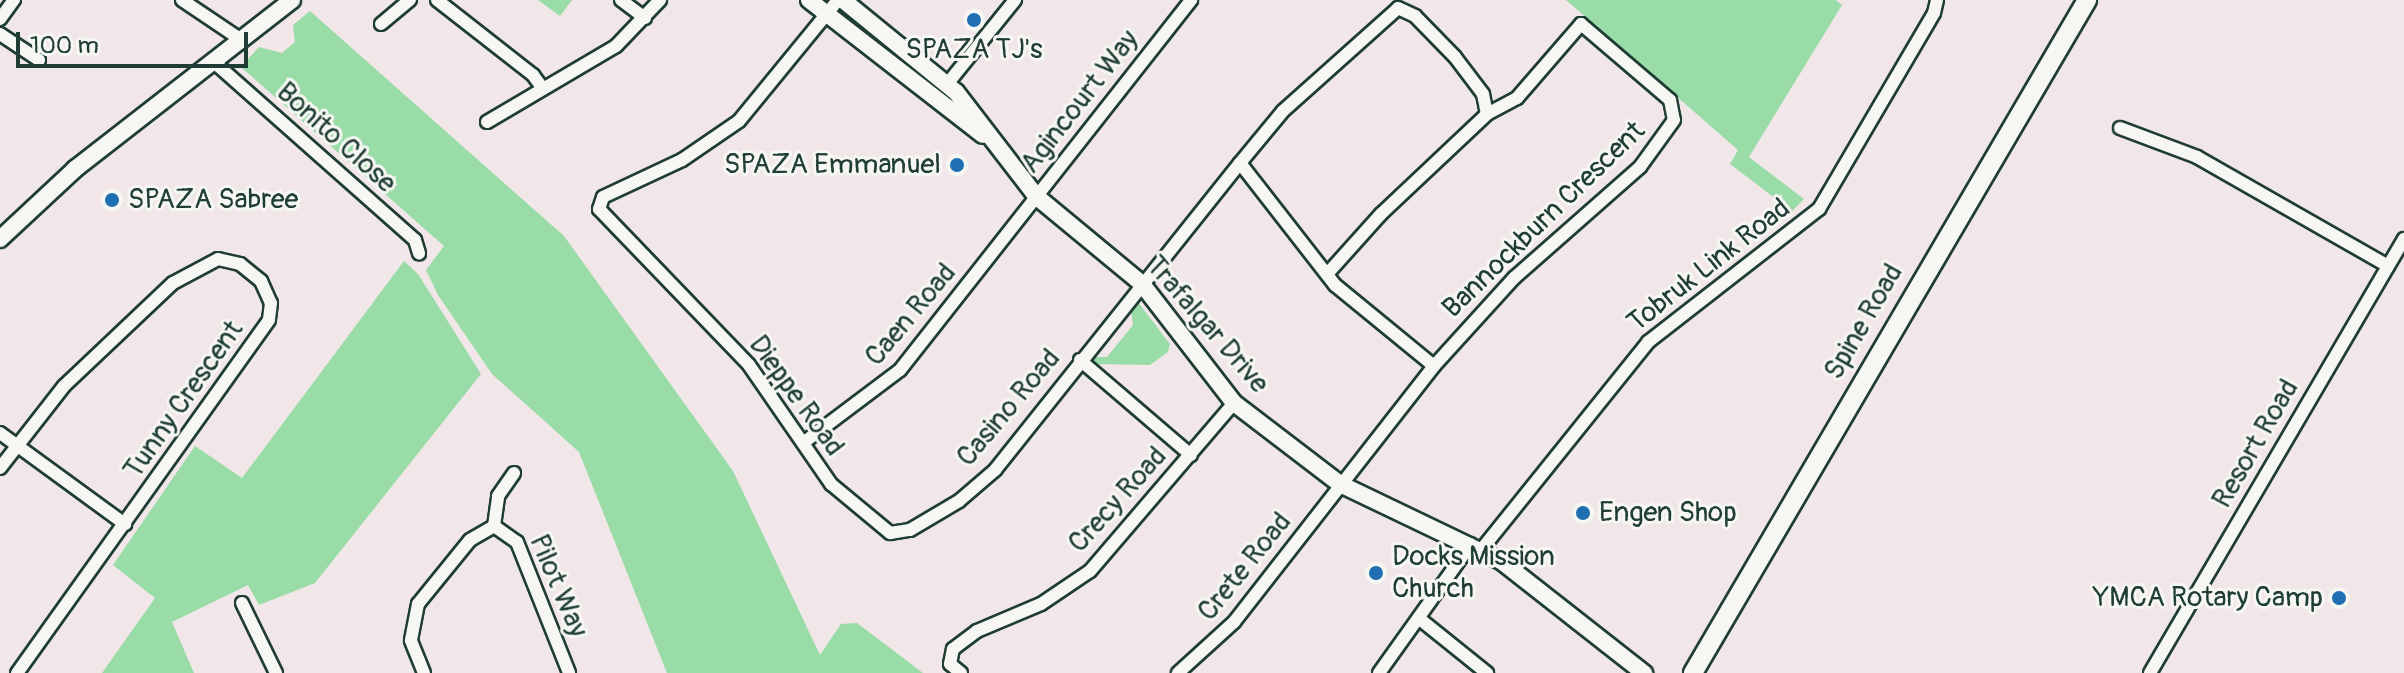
<!DOCTYPE html>
<html>
<head>
<meta charset="utf-8">
<style>
  body { margin:0 }
  #map { position:relative; width:2404px; height:673px; overflow:hidden; background:#f1e6e8; font-family:Pangolin,sans-serif }
  div>[style] { position:absolute }
  [style*='--x'] { left:calc(var(--x)*1px); top:calc(var(--y)*1px); width:calc(var(--w)*1px); rotate:calc(var(--a)*1deg) }
  .green>* { inset:0; background:#99dca7 }
  .roads { filter:drop-shadow(2px 0 #1f3d34) drop-shadow(-2px 0 #1f3d34) drop-shadow(0 2px #1f3d34) drop-shadow(0 -2px #1f3d34) }
  .minor>* { height:12px; margin:-6px; padding:0 6px; transform-origin:6px; border-radius:6px; background:#f6f6f2 }
  .tertiary>* { height:16px; margin:-8px; padding:0 8px; transform-origin:8px; border-radius:8px; background:#f6f6f2 }
  .secondary>* { height:18px; margin:-9px; padding:0 9px; transform-origin:9px; border-radius:9px; background:#f6f6f2 }
  .dots>* { width:22px; height:22px; translate:-50% -50%; box-sizing:border-box; border:4px solid #f6f6f2; border-radius:50% }
  span { translate:-50% -50%; white-space:nowrap; text-align:center; line-height:1.15; -webkit-text-stroke:6px #f6f6f2; paint-order:stroke }
  .poi-label { font-size:28px; color:#1f3d34 }
  .right { translate:-100% -50%; text-align:right }
  .left { translate:0 -50%; text-align:left }
  .street-label { font-size:28px; color:#1f3d34 }
  .scale { position:absolute; left:16px; top:32px; width:232px; height:36px; box-sizing:border-box; border:4px solid #1f3d34; border-top:0; padding-left:10px; font-size:24px; line-height:28px; white-space:nowrap; color:#1f3d34; -webkit-text-stroke:6px #f6f6f2; paint-order:stroke }
</style>
</head>
<body>
<div id="map">
  <div class="green">
    <div style="clip-path:polygon(538px 0,572px 0,560px 16px)"></div>
    <div style="clip-path:polygon(1566px 0,1836px 0,1842px 5px,1749px 157px,1804px 199px,1792px 211px,1730px 164px,1738px 150px)"></div>
    <div style="clip-path:polygon(310px 11px,564px 236px,733px 471px,820px 655px,841px 624px,857px 623px,923px 673px,667px 673px,579px 452px,492px 374px,438px 295px,426px 270px,444px 246px,241px 67px,259px 47px,282px 53px,295px 42px,293px 25px)"></div>
    <div style="clip-path:polygon(404px 261px,418px 274px,481px 374px,315px 583px,259px 605px,248px 585px,172px 622px,194px 673px,102px 673px,155px 598px,113px 565px,195px 446px,242px 478px)"></div>
    <div style="clip-path:polygon(1138px 302px,1170px 344px,1168px 352px,1150px 365px,1093px 364px,1093px 357px,1107px 357px,1133px 325px,1131px 309px)"></div>
  </div>
  <div class="roads">
    <div class="minor">
      <div style="--x:182;--y:0;--w:73;--a:33.9"></div>
      <div style="--x:437;--y:0;--w:122;--a:38"></div>
      <div style="--x:533;--y:75;--w:17;--a:54"></div>
      <div style="--x:621;--y:0;--w:30;--a:37"></div>
      <div style="--x:838;--y:0;--w:156;--a:129.3"></div>
      <div style="--x:739;--y:121;--w:69;--a:145.6"></div>
      <div style="--x:682;--y:160;--w:87;--a:154.9"></div>
      <div style="--x:603;--y:197;--w:13;--a:108"></div>
      <div style="--x:599;--y:209;--w:216;--a:46.1"></div>
      <div style="--x:749;--y:365;--w:145;--a:55.4"></div>
      <div style="--x:831;--y:484;--w:77;--a:39.7"></div>
      <div style="--x:890;--y:533;--w:20;--a:-9"></div>
      <div style="--x:910;--y:530;--w:57;--a:-30.6"></div>
      <div style="--x:959;--y:501;--w:48;--a:-40.7"></div>
      <div style="--x:995;--y:470;--w:393;--a:-51.4"></div>
      <div style="--x:1240;--y:163;--w:155;--a:52.1"></div>
      <div style="--x:1335;--y:285;--w:128;--a:39.3"></div>
      <div style="--x:1434;--y:366;--w:325;--a:128"></div>
      <div style="--x:1234;--y:622;--w:76;--a:137.7"></div>
      <div style="--x:0;--y:19;--w:24;--a:-54"></div>
      <div style="--x:381;--y:24;--w:38;--a:-40"></div>
      <div style="--x:0;--y:34;--w:47;--a:33.7"></div>
      <div style="--x:215;--y:63;--w:267;--a:41.5"></div>
      <div style="--x:415;--y:240;--w:14;--a:73"></div>
      <div style="--x:948;--y:83;--w:107;--a:-51.1"></div>
      <div style="--x:487;--y:122;--w:150;--a:-30.5"></div>
      <div style="--x:616;--y:46;--w:64;--a:-46.3"></div>
      <div style="--x:2120;--y:128;--w:82;--a:20.6"></div>
      <div style="--x:2197;--y:157;--w:220;--a:29.7"></div>
      <div style="--x:1240;--y:163;--w:67;--a:-50.4"></div>
      <div style="--x:1283;--y:111;--w:154;--a:-41.8"></div>
      <div style="--x:1398;--y:8;--w:19;--a:25"></div>
      <div style="--x:1415;--y:16;--w:57;--a:45.7"></div>
      <div style="--x:1455;--y:57;--w:46;--a:52.9"></div>
      <div style="--x:1483;--y:94;--w:20;--a:79"></div>
      <div style="--x:1328;--y:273;--w:79;--a:-48.1"></div>
      <div style="--x:1381;--y:214;--w:146;--a:-43.3"></div>
      <div style="--x:1487;--y:114;--w:34;--a:-28"></div>
      <div style="--x:1517;--y:98;--w:98;--a:-49.1"></div>
      <div style="--x:1581;--y:24;--w:117;--a:40.5"></div>
      <div style="--x:1670;--y:100;--w:20;--a:79"></div>
      <div style="--x:1674;--y:120;--w:58;--a:125.9"></div>
      <div style="--x:1640;--y:167;--w:168;--a:138.6"></div>
      <div style="--x:1514;--y:278;--w:119;--a:132.3"></div>
      <div style="--x:1080;--y:360;--w:146;--a:40.6"></div>
      <div style="--x:0;--y:433;--w:155;--a:36.1"></div>
      <div style="--x:803;--y:443;--w:121;--a:-37"></div>
      <div style="--x:900;--y:370;--w:471;--a:-51.8"></div>
      <div style="--x:0;--y:468;--w:104;--a:-52"></div>
      <div style="--x:64;--y:386;--w:150;--a:-43.4"></div>
      <div style="--x:173;--y:283;--w:51;--a:-28.1"></div>
      <div style="--x:218;--y:259;--w:23;--a:13"></div>
      <div style="--x:240;--y:264;--w:27;--a:39"></div>
      <div style="--x:261;--y:281;--w:24;--a:66"></div>
      <div style="--x:271;--y:303;--w:17;--a:97"></div>
      <div style="--x:269;--y:320;--w:434;--a:125.5"></div>
      <div style="--x:494;--y:526;--w:30;--a:-82"></div>
      <div style="--x:498;--y:496;--w:28;--a:-55"></div>
      <div style="--x:1481;--y:550;--w:267;--a:-51.2"></div>
      <div style="--x:1648;--y:342;--w:217;--a:-37.9"></div>
      <div style="--x:1819;--y:209;--w:227;--a:-59.6"></div>
      <div style="--x:1934;--y:13;--w:13;--a:-77"></div>
      <div style="--x:242;--y:603;--w:78;--a:64.1"></div>
      <div style="--x:1421;--y:620;--w:85;--a:38.8"></div>
      <div style="--x:424;--y:673;--w:35;--a:-112"></div>
      <div style="--x:411;--y:640;--w:37;--a:-79"></div>
      <div style="--x:418;--y:604;--w:82;--a:-50.9"></div>
      <div style="--x:470;--y:540;--w:28;--a:-30"></div>
      <div style="--x:494;--y:526;--w:28;--a:35"></div>
      <div style="--x:517;--y:542;--w:141;--a:68.3"></div>
      <div style="--x:961;--y:673;--w:14;--a:-141"></div>
      <div style="--x:950;--y:664;--w:15;--a:-79"></div>
      <div style="--x:953;--y:649;--w:30;--a:-37"></div>
      <div style="--x:977;--y:631;--w:69;--a:-22.9"></div>
      <div style="--x:1041;--y:604;--w:59;--a:-34"></div>
      <div style="--x:1090;--y:571;--w:221;--a:-49.4"></div>
      <div style="--x:1379;--y:673;--w:158;--a:-54.5"></div>
      <div style="--x:2150;--y:673;--w:503;--a:-59.66"></div>
    </div>
    <div class="tertiary">
      <div style="--x:809;--y:0;--w:220;--a:37.8"></div>
      <div style="--x:843;--y:0;--w:146;--a:39.2"></div>
      <div style="--x:956;--y:92;--w:133;--a:52.4"></div>
      <div style="--x:1037;--y:197;--w:136;--a:39.6"></div>
      <div style="--x:1142;--y:284;--w:150;--a:52.3"></div>
      <div style="--x:1234;--y:403;--w:133;--a:37.4"></div>
      <div style="--x:1340;--y:484;--w:178;--a:25.6"></div>
      <div style="--x:1501;--y:561;--w:182;--a:38.1"></div>
      <div style="--x:0;--y:239;--w:103;--a:-43"></div>
      <div style="--x:75;--y:169;--w:275;--a:-37.9"></div>
    </div>
    <div class="secondary">
      <div style="--x:1693;--y:673;--w:780;--a:-59.65"></div>
    </div>
  </div>
  <div class="dots">
    <div style="left:974px;top:20px;background:#1f6fb2"></div>
    <div style="left:957px;top:165px;background:#1f6fb2"></div>
    <div style="left:112px;top:200px;background:#1f6fb2"></div>
    <div style="left:1583px;top:513px;background:#1f6fb2"></div>
    <div style="left:1376px;top:573px;background:#1f6fb2"></div>
    <div style="left:2339px;top:598px;background:#1f6fb2"></div>
  </div>
  <div class="poi-label">
    <span style="left:974px;top:50px">SPAZA TJ's</span>
    <span class="right" style="left:941px;top:165px">SPAZA Emmanuel</span>
    <span class="left" style="left:128px;top:200px">SPAZA Sabree</span>
    <span class="left" style="left:1599px;top:513px">Engen Shop</span>
    <span class="left" style="left:1392px;top:573px">Docks Mission<br>Church</span>
    <span class="right" style="left:2323px;top:598px">YMCA Rotary Camp</span>
  </div>
  <div class="street-label">
    <span style="left:1080px;top:102px;rotate:-52deg">Agincourt Way</span>
    <span style="left:336px;top:138px;rotate:42deg">Bonito Close</span>
    <span style="left:1544px;top:220px;rotate:-44deg">Bannockburn Crescent</span>
    <span style="left:1709px;top:266px;rotate:-38deg">Tobruk Link Road</span>
    <span style="left:911px;top:315px;rotate:-50deg">Caen Road</span>
    <span style="left:1864px;top:322px;rotate:-60deg">Spine Road</span>
    <span style="left:1207px;top:325px;rotate:49deg">Trafalgar Drive</span>
    <span style="left:796px;top:396px;rotate:54deg">Dieppe Road</span>
    <span style="left:184px;top:400px;rotate:-55deg">Tunny Crescent</span>
    <span style="left:1009px;top:408px;rotate:-50deg">Casino Road</span>
    <span style="left:2256px;top:444px;rotate:-60deg">Resort Road</span>
    <span style="left:1118px;top:500px;rotate:-48deg">Crecy Road</span>
    <span style="left:1245px;top:567px;rotate:-51deg">Crete Road</span>
    <span style="left:558px;top:586px;rotate:67deg">Pilot Way</span>
  </div>
  <div class="scale">100 m</div>
</div>
</body>
</html>
